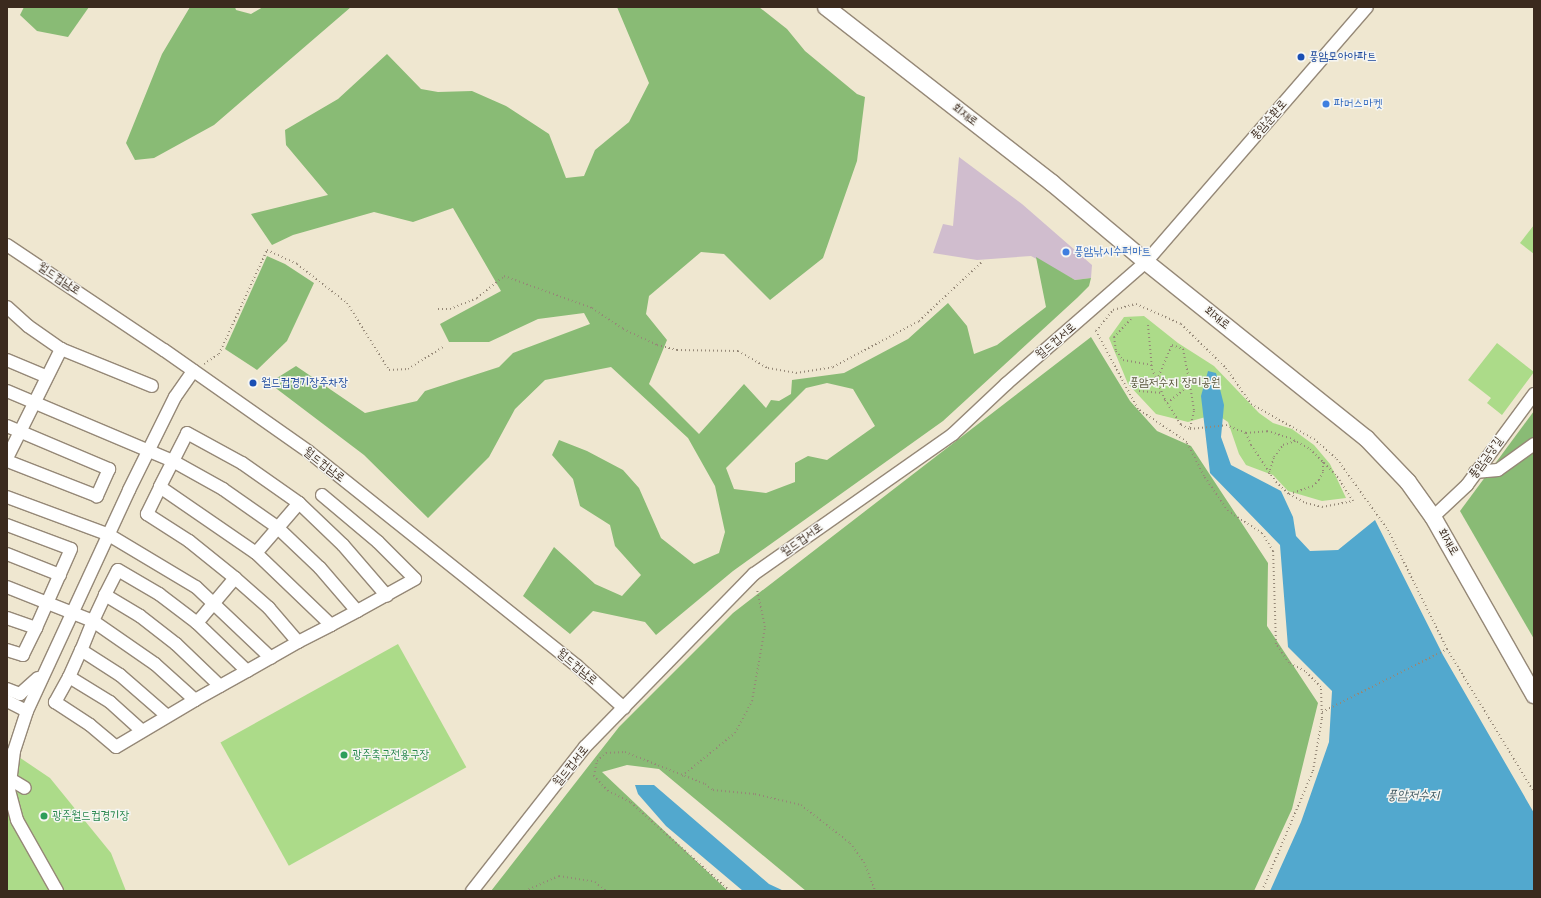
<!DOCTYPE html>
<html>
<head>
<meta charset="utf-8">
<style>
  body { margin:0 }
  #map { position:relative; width:1541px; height:898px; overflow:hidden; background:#efe7d0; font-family:"Comic Neue","Poor Story",sans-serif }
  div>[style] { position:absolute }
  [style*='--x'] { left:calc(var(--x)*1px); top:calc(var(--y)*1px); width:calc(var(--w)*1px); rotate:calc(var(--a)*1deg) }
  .industrial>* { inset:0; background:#d0bdce }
  .green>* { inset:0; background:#acdb89; transform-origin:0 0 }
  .forest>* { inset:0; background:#89bb75 }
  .water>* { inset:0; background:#52a8ce }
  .path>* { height:2px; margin-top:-1px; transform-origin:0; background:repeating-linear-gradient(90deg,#958877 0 1px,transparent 0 4px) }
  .roads { filter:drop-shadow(1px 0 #958877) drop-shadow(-1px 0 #958877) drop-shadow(0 1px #958877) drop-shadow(0 -1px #958877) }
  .minor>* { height:12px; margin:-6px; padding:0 6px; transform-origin:6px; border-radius:6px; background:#fff }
  .major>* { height:16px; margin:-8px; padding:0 8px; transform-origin:8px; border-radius:8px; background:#fff }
  .dots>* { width:11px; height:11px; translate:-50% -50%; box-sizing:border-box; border:2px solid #f6f6f2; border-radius:50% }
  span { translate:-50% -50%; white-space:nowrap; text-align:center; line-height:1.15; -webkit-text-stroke:3px #f6f6f2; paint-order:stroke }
  .transit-label { font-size:12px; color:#164399 }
  .left { translate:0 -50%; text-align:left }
  .shop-label { font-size:12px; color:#366cbe }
  .street-label { font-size:12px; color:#3b2a1e }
  .park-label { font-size:12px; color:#575639 }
  .leisure-label { font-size:12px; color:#27864d }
  .water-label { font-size:13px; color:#445c64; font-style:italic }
  .frame { position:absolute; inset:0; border:8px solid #3b2a1e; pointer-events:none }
</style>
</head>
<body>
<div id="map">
  <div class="industrial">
    <div style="clip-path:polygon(959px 157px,1022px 204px,1092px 265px,1091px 278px,1075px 280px,1031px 256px,977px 260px,933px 253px,943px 224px,953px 226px)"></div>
  </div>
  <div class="green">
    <div style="clip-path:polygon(1534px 225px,1534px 254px,1520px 243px)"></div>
    <div style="clip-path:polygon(1144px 316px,1178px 343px,1214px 366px,1259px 413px,1273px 423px,1292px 429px,1314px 445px,1330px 464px,1346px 498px,1322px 501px,1288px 491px,1273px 475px,1246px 465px,1239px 454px,1228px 422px,1216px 414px,1188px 422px,1156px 414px,1128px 384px,1109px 338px,1124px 317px)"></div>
    <div style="clip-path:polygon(1497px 343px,1534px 372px,1502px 415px,1487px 403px,1491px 398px,1468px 380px)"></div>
    <div style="left:398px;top:644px;width:141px;height:203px;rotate:61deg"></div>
    <div style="clip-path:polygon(7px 749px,50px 778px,111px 853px,126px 891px,7px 891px)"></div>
  </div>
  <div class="forest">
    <div style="clip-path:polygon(24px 7px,89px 7px,68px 37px,37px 31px,20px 15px)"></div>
    <div style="clip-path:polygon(190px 7px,235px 7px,236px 10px,251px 14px,263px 7px,351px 7px,214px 125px,154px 158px,135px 160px,126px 143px,162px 54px)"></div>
    <div style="clip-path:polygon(evenodd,617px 7px,759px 7px,787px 29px,805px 51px,857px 94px,865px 97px,857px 161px,823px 258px,770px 300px,724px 254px,701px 252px,649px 296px,646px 314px,667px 340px,649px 384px,699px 434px,744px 384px,766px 408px,771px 400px,779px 401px,791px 394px,792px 380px,844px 373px,908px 339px,948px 303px,967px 326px,974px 354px,997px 345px,1046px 307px,1036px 257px,1075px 280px,1091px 278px,1089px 286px,1077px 298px,943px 421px,733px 571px,656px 635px,645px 622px,593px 611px,570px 634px,523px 596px,554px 547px,595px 584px,622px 596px,641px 575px,615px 546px,610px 525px,580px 506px,573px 479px,552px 455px,559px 440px,587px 451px,623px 470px,639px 488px,661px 538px,694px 564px,719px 553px,725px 532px,715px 486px,688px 438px,611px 367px,545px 380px,515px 409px,489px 457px,428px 518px,364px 455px,269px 383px,296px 366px,365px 413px,417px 401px,425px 391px,499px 367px,513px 353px,590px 324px,584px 313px,538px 319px,489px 342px,449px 342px,440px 324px,501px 291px,453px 208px,413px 222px,374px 212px,293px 235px,272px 245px,251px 214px,328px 195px,286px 145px,285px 130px,338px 99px,387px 54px,421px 89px,438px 92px,472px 91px,506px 106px,549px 134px,566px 178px,584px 176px,595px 150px,629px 122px,649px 83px,617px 7px,827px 383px,853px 389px,875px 426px,827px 460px,808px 456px,795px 463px,795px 482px,766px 493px,734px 489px,726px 468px,806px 388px,827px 383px)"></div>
    <div style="clip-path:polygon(267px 256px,285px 264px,314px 283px,287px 341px,257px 370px,225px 349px)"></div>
    <div style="clip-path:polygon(1091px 337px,1130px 401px,1157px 431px,1191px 446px,1268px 563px,1267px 626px,1318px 703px,1292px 809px,1254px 891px,806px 891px,659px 769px,627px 765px,602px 772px,728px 891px,491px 891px,619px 727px,733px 613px)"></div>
    <div style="clip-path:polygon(1534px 411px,1534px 639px,1460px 511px)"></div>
  </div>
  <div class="water">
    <div style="clip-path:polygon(1208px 371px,1216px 373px,1224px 405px,1221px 437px,1231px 465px,1281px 491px,1293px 517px,1296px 536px,1310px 551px,1338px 550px,1375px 520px,1443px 655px,1534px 813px,1534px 891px,1270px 891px,1301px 822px,1329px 742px,1332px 691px,1288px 647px,1280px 545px,1210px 473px,1201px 396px)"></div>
    <div style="clip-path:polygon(635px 785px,654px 785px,769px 884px,784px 891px,743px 891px,666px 826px,638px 794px)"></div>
  </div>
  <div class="path">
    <div style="--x:438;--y:309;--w:12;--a:0"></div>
    <div style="--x:450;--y:309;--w:29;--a:-22"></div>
    <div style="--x:477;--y:298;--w:35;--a:-39"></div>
    <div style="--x:504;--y:276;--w:94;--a:20"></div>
    <div style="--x:592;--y:308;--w:37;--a:34"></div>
    <div style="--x:623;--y:329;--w:38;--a:25"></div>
    <div style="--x:657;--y:345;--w:21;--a:14"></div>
    <div style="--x:677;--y:350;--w:61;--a:0.9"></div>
    <div style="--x:738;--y:351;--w:34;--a:30"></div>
    <div style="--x:768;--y:368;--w:28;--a:10"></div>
    <div style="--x:796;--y:373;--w:37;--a:-9"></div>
    <div style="--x:833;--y:367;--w:98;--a:-28.1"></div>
    <div style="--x:919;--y:321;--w:88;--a:-43.2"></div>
    <div style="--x:1131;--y:319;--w:25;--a:133"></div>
    <div style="--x:1114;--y:337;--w:14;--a:82"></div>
    <div style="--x:1116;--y:351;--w:11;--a:52"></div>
    <div style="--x:1123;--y:360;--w:29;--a:10"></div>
    <div style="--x:1148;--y:325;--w:44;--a:84.8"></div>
    <div style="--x:1152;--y:369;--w:34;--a:67"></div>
    <div style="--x:1165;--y:400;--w:30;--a:57"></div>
    <div style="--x:1181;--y:425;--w:10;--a:24"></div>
    <div style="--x:1190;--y:429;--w:36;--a:-6"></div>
    <div style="--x:1226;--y:425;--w:22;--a:22"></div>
    <div style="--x:1246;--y:433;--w:13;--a:67"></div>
    <div style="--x:1251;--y:445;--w:45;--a:56"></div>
    <div style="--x:1276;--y:482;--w:18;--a:43"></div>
    <div style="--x:1289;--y:494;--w:19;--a:28"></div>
    <div style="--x:1306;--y:503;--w:16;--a:14"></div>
    <div style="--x:1322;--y:507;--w:32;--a:-11"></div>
    <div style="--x:1353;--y:501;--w:31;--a:-123"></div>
    <div style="--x:1336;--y:475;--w:18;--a:-135"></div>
    <div style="--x:204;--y:364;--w:18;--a:-34"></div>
    <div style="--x:219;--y:354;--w:115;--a:-65.2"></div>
    <div style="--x:267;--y:250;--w:33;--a:25"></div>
    <div style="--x:297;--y:264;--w:63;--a:38"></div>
    <div style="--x:347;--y:303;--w:79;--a:57.9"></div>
    <div style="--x:389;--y:370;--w:19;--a:-3"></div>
    <div style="--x:408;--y:369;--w:41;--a:-32.2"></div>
    <div style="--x:1157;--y:380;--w:38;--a:-67"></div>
    <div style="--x:1172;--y:345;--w:12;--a:20"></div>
    <div style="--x:1183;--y:349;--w:37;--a:79"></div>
    <div style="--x:1190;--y:385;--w:29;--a:142"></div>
    <div style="--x:1190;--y:385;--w:26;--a:81"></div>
    <div style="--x:1194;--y:411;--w:18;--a:103"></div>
    <div style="--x:1139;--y:391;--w:23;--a:5"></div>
    <div style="--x:1246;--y:433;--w:21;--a:-5"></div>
    <div style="--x:1267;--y:431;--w:24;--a:17"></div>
    <div style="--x:1290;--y:438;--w:23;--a:29"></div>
    <div style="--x:1310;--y:449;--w:18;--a:45"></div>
    <div style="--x:1323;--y:462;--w:10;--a:90"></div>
    <div style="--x:1323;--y:472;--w:9;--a:117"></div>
    <div style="--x:1319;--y:480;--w:8;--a:135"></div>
    <div style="--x:1313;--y:486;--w:24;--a:161"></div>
    <div style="--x:1269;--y:474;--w:18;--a:-74"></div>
    <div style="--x:1274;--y:457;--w:15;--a:-53"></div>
    <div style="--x:1283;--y:445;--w:13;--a:-18"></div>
    <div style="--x:1322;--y:712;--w:140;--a:-26.7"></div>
    <div style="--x:682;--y:776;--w:68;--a:-39.1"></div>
    <div style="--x:735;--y:733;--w:36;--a:-62"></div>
    <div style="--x:752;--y:701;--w:75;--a:-80"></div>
    <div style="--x:765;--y:627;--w:39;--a:-102"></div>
    <div style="--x:525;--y:891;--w:37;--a:-24"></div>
    <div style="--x:559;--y:876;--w:36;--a:9"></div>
    <div style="--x:595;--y:882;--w:14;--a:39"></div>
    <div style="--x:730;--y:891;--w:134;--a:-138.3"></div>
    <div style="--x:630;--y:802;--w:25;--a:-153"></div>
    <div style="--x:608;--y:791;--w:21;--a:-133"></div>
    <div style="--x:594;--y:776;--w:15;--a:-79"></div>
    <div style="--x:597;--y:761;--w:12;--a:-42"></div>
    <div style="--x:606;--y:753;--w:19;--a:-3"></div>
    <div style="--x:625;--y:752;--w:86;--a:21.8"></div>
    <div style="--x:705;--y:784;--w:10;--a:37"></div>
    <div style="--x:713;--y:790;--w:42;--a:5.4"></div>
    <div style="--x:755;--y:794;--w:47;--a:13.4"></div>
    <div style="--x:801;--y:805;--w:62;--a:37.8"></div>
    <div style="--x:850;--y:843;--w:24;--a:54"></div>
    <div style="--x:864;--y:862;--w:31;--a:69"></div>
    <div style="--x:1262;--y:891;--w:130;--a:-67"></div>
    <div style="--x:1313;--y:771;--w:54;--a:-80.4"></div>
    <div style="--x:1322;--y:718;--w:31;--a:-92"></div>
    <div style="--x:1321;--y:687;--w:23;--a:-135"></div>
    <div style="--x:1305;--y:671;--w:18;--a:-153"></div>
    <div style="--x:1289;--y:663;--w:23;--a:-124"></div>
    <div style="--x:1276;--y:644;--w:93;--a:-91.8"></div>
    <div style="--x:1273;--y:551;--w:21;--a:-121"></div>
    <div style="--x:1262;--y:533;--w:40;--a:-147.1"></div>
    <div style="--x:1228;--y:511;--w:42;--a:-124.4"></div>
    <div style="--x:1204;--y:476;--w:38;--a:-117"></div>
    <div style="--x:1187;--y:442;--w:59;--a:-146"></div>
    <div style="--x:1138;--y:409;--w:89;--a:-118.3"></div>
    <div style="--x:1096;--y:331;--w:27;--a:-51"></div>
    <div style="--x:1113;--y:310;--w:24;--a:-15"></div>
    <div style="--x:1136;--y:304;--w:49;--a:24"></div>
    <div style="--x:1181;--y:324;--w:63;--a:44.4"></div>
    <div style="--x:1226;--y:368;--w:44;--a:55.2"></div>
    <div style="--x:1251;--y:404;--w:72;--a:29.1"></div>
    <div style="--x:1314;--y:439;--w:30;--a:41"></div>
    <div style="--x:1337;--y:459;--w:87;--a:54.3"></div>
    <div style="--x:1388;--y:530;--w:133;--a:63.6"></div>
    <div style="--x:1447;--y:649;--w:167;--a:58.7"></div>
  </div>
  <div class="roads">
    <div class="minor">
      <div style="--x:7;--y:245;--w:189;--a:33.8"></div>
      <div style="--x:164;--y:350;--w:177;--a:35.1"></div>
      <div style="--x:309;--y:452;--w:343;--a:38.6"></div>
      <div style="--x:577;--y:666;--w:63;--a:41.8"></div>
      <div style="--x:7;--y:307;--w:28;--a:42"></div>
      <div style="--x:28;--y:326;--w:40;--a:34.9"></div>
      <div style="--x:61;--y:349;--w:98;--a:22.1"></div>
      <div style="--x:7;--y:360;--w:41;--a:22.8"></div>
      <div style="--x:7;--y:391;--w:180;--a:22.9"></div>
      <div style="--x:173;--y:461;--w:29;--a:117"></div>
      <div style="--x:7;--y:426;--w:111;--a:22.9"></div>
      <div style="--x:109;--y:469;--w:30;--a:114"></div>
      <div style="--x:97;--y:496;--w:97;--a:-158.7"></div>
      <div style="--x:7;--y:458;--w:122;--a:-63.6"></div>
      <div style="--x:1475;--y:472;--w:23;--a:-5"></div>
      <div style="--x:1498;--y:470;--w:44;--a:-35.8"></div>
      <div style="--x:322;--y:495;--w:73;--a:40"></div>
      <div style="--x:378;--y:542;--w:52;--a:45"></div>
      <div style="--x:415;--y:579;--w:66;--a:151.1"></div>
      <div style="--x:7;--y:497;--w:109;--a:20.4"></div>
      <div style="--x:109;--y:535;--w:101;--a:30.9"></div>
      <div style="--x:196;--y:587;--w:103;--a:43.4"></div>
      <div style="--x:1433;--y:517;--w:47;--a:-43.3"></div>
      <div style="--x:1467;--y:485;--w:113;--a:-53.6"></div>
      <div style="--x:7;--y:525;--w:68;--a:20.6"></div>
      <div style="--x:71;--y:549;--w:86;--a:113.9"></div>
      <div style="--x:256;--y:553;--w:66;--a:-49.3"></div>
      <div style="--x:7;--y:554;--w:57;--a:21.6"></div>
      <div style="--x:7;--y:587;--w:92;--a:21.6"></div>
      <div style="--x:93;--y:621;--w:29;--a:-65"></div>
      <div style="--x:7;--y:618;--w:31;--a:19"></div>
      <div style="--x:36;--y:628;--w:30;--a:116"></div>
      <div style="--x:23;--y:655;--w:17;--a:-163"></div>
      <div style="--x:197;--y:623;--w:59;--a:-49.8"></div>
      <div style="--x:298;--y:642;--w:37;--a:-27"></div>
      <div style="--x:69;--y:677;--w:30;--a:-66"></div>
      <div style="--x:220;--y:686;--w:61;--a:-136.3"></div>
      <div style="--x:176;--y:644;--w:46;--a:-142.1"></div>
      <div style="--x:140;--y:616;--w:41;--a:-149"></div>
      <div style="--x:105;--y:595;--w:28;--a:-63"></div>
      <div style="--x:118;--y:570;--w:48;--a:30.3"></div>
      <div style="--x:159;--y:594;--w:48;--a:37.3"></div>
      <div style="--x:197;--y:623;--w:69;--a:43.8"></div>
      <div style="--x:247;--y:671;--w:59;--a:-29.6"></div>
      <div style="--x:298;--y:642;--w:45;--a:-130.5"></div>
      <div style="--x:269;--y:608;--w:45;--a:-138.6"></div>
      <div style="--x:235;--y:578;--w:59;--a:-141.2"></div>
      <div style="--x:189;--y:541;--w:50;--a:-147.3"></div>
      <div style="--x:147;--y:514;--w:30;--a:-64"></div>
      <div style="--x:160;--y:487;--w:116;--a:34.5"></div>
      <div style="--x:256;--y:553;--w:104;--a:43.8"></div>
      <div style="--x:331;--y:625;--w:30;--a:-28"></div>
      <div style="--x:357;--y:611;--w:57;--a:-130.7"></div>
      <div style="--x:320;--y:568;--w:59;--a:-136.4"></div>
      <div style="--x:277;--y:527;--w:66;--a:-144.9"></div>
      <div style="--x:223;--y:489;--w:57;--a:-150.8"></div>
      <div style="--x:173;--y:461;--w:31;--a:-63"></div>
      <div style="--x:187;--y:433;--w:63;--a:28.6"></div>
      <div style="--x:242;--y:463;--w:70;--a:35.1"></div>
      <div style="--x:299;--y:503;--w:61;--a:43.7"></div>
      <div style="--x:343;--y:545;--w:67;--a:49.2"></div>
      <div style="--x:7;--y:689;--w:14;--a:21"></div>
      <div style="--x:20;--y:694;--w:24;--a:-42"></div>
      <div style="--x:195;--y:700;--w:60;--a:-29.1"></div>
      <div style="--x:7;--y:701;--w:22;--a:27"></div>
      <div style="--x:141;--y:730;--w:42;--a:-137.9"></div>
      <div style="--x:110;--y:702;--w:48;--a:-148.6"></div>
      <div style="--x:69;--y:677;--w:29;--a:119"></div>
      <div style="--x:55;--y:702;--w:42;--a:33.3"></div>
      <div style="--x:90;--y:725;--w:34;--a:40"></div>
      <div style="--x:116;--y:747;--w:92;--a:-30.7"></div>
      <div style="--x:195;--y:700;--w:54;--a:-138"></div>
      <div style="--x:155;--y:664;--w:75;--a:-145.3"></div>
      <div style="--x:93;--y:621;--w:31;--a:112"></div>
      <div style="--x:81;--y:650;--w:46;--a:32.7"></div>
      <div style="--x:120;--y:675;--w:61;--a:41"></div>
      <div style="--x:10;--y:779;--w:17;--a:31"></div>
      <div style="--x:57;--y:891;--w:81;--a:-119.4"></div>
      <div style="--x:17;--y:820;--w:30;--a:-105"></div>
      <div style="--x:9;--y:791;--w:40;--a:-82.9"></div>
      <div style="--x:14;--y:751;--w:42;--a:-72"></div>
      <div style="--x:27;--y:711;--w:243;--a:-65.2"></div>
      <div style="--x:129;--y:490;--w:104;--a:-63.7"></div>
      <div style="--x:175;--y:397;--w:32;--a:-55"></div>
      <div style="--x:472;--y:891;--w:183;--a:-51.9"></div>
      <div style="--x:585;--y:747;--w:242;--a:-45.7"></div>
      <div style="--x:754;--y:574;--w:243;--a:-35.1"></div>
      <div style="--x:953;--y:434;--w:73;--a:-43.3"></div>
      <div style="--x:1006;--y:384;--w:186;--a:-41.1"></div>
      <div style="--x:1146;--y:262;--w:337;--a:-49.1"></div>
    </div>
    <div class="major">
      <div style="--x:826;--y:7;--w:286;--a:37.9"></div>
      <div style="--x:1052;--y:183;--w:123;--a:40"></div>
      <div style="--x:1146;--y:262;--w:282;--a:38.7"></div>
      <div style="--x:1366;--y:438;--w:61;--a:46.3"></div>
      <div style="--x:1408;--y:482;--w:43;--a:54.5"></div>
      <div style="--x:1433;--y:517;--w:205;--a:60.4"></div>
    </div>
  </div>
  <div class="dots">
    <div style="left:1301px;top:57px;background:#1a4fb4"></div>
    <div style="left:1326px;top:104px;background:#3f7fe0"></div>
    <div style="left:1066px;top:252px;background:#3f7fe0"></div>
    <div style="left:253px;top:383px;background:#1a4fb4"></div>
    <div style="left:344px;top:755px;background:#2e9e5b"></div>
    <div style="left:44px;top:816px;background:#2e9e5b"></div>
  </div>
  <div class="transit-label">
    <span class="left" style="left:1309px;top:57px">풍암모아아파트</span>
    <span class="left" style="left:261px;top:383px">월드컵경기장주차장</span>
  </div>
  <div class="shop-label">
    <span class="left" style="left:1334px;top:104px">파머스마켓</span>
    <span class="left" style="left:1074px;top:252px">풍암낚시수퍼마트</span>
  </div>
  <div class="street-label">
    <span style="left:965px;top:115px;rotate:38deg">회재로</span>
    <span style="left:1269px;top:120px;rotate:-49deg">풍암순환로</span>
    <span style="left:59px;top:279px;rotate:34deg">월드컵남로</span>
    <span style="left:1217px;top:318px;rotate:39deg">회재로</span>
    <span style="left:1056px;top:341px;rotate:-40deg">월드컵서로</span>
    <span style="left:1486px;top:458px;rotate:-54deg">풍암금당길</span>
    <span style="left:324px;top:465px;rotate:38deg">월드컵남로</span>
    <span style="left:802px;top:540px;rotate:-35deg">월드컵서로</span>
    <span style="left:1448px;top:542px;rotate:60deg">회재로</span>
    <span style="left:577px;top:667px;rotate:40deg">월드컵남로</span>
    <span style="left:571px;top:766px;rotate:-51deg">월드컵서로</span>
  </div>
  <div class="park-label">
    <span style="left:1175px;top:383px">풍암저수지 장미공원</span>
  </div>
  <div class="leisure-label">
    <span class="left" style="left:352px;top:755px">광주축구전용구장</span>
    <span class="left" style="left:52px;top:816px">광주월드컵경기장</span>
  </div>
  <div class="water-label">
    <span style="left:1413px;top:795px">풍암저수지</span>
  </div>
  <div class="frame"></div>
</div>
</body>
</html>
